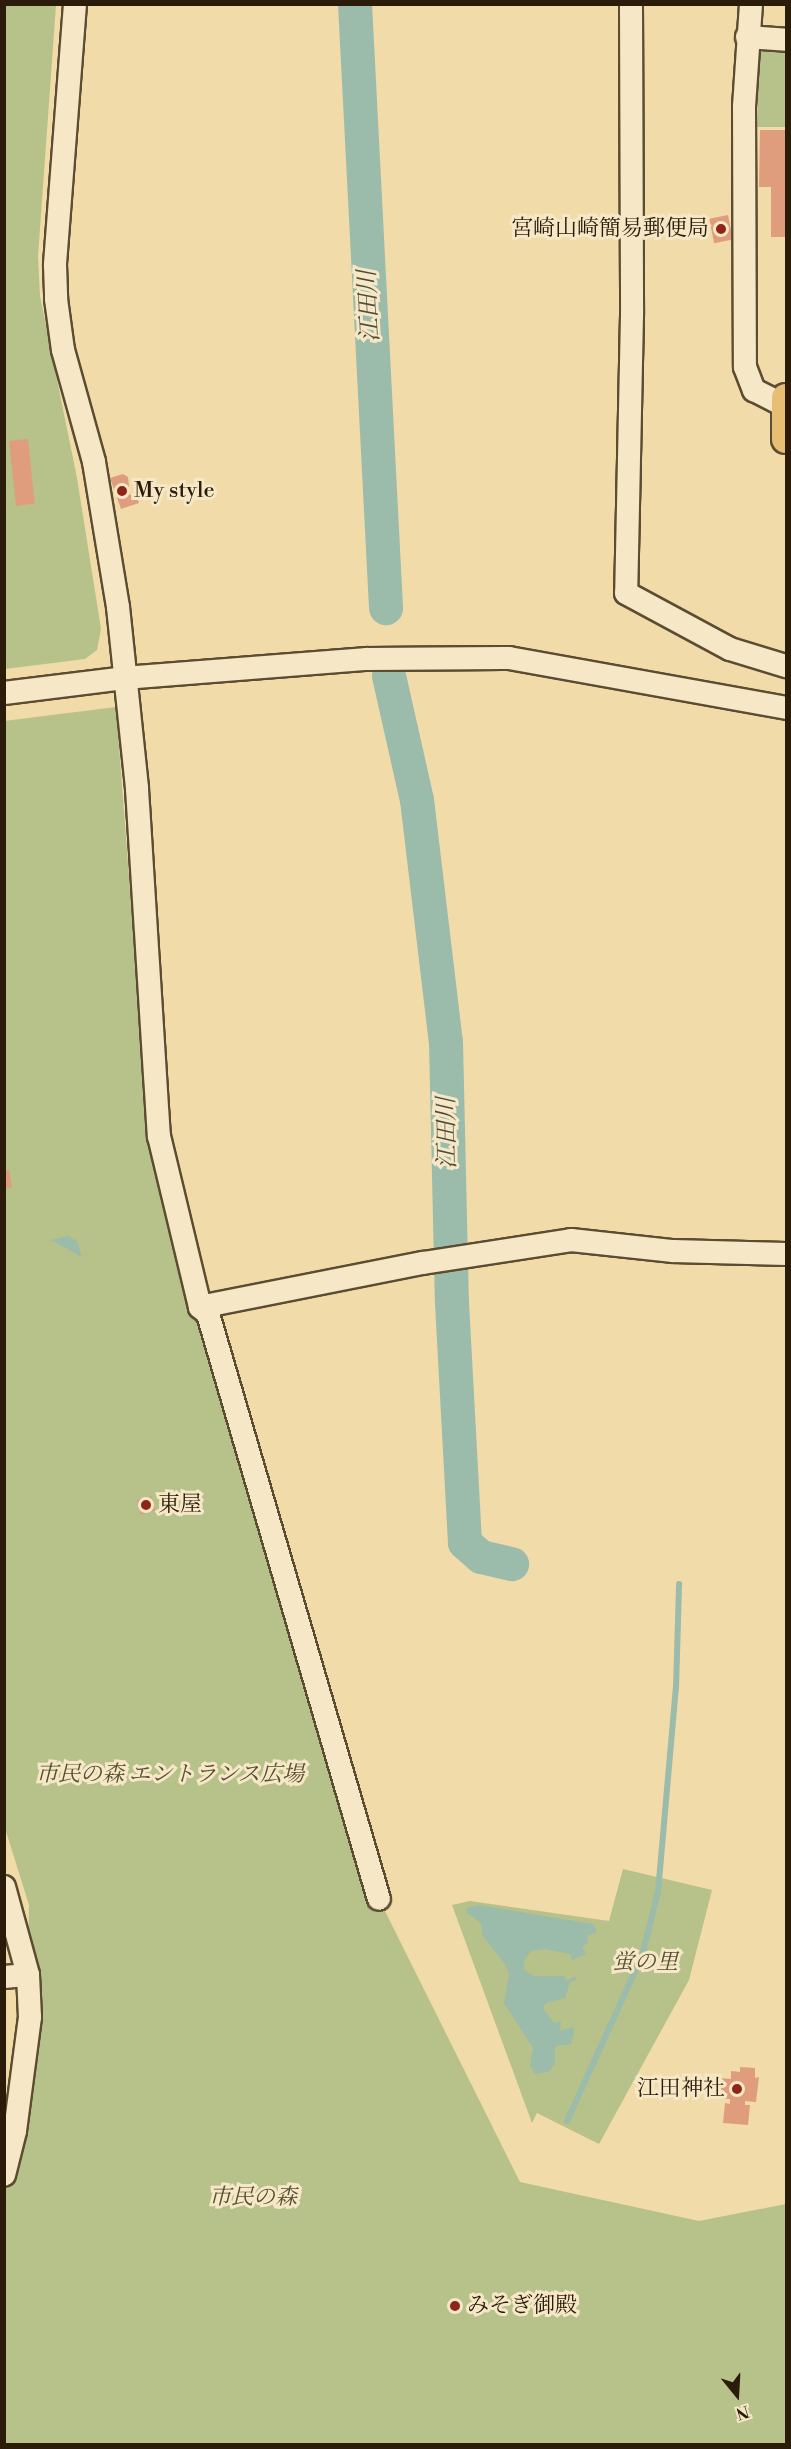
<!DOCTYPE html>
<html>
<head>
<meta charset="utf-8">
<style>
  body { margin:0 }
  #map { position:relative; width:791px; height:2449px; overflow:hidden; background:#f1dba8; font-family:"Libre Bodoni","Noto Serif JP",serif }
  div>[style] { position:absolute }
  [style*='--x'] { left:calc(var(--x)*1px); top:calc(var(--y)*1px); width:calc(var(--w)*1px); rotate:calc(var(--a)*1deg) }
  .green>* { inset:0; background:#b7c18a }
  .water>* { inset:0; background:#9bbbab }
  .stream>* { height:6px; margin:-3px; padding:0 3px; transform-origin:3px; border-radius:3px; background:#9bbbab }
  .river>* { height:34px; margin:-17px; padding:0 17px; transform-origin:17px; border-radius:17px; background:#9bbbab }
  .building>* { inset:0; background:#e09d7d; transform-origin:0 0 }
  .roads { filter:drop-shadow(2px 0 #5c4c32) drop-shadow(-2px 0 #5c4c32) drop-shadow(0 2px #5c4c32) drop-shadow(0 -2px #5c4c32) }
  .minor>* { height:22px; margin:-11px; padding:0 11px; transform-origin:11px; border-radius:11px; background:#f6e8c6 }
  .major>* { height:28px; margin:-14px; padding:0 14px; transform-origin:14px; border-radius:14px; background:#e8be74 }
  .dots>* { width:16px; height:16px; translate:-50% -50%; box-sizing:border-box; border:3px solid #f6e8c6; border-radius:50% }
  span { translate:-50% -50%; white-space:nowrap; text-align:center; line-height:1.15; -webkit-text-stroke:6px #f6e8c6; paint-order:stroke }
  .poi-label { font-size:22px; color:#2b1c0a }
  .right { translate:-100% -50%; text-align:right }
  .left { translate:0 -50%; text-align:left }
  .park-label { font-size:22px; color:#554e30; font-style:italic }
  .water-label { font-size:24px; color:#4d4c3a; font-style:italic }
  .frame { position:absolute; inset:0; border:6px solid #2b1c0a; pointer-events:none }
  .north { position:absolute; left:707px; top:2365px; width:60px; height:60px; -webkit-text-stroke:4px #f6e8c6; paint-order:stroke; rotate:162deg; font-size:16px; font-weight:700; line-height:24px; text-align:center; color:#2b1c0a }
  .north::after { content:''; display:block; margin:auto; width:21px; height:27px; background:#2b1c0a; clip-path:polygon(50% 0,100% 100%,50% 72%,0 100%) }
</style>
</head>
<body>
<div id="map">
  <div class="green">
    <div style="clip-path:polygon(4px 5px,56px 5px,38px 256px,40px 296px,77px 478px,101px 629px,97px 650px,85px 659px,5px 669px)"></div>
    <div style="clip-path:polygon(766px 44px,786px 46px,786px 127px,757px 127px,759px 52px)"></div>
    <div style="clip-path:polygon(116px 707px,149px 1138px,379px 1899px,520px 2182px,699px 2221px,786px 2204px,786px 2444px,5px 2444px,5px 2175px,28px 1975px,29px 1905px,4px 1825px,4px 721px)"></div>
    <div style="clip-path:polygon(623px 1869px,712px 1890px,689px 1980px,599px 2144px,537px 2113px,532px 2123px,452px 1905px,470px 1901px,609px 1921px)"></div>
  </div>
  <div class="water">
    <div style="clip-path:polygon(68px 1236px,77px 1241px,82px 1257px,51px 1240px)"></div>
    <div style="clip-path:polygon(478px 1905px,593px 1924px,597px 1932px,587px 1936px,588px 1943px,582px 1946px,586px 1954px,572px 1960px,570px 1954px,545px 1949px,531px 1951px,524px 1960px,524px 1970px,534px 1976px,565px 1976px,566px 1981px,575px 1976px,576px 1980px,570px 1982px,565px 1998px,546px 2003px,543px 2008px,554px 2023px,561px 2021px,560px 2031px,573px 2027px,574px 2031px,571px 2044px,555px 2046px,555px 2063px,549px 2072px,535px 2074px,530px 2066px,533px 2048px,504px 2003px,509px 1974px,505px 1964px,482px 1935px,481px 1923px,467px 1913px,466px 1908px)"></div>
  </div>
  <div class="stream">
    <div style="--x:567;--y:2121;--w:181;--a:-65.6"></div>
    <div style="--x:642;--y:1956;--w:66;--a:-76"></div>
    <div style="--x:658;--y:1892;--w:205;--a:-85"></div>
    <div style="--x:676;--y:1688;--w:104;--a:-88.3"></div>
  </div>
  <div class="river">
    <div style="--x:355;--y:4;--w:605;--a:87.06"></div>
    <div style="--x:389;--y:676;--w:127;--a:77.3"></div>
    <div style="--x:417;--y:800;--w:244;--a:83.2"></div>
    <div style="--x:446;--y:1042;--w:261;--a:88.7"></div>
    <div style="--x:452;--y:1303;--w:240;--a:86.9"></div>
    <div style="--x:465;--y:1543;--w:21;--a:41"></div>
    <div style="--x:481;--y:1557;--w:32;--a:13"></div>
  </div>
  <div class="building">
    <div style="clip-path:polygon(760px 130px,786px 130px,786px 237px,771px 237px,771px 187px,759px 187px)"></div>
    <div style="left:728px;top:215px;width:25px;height:19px;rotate:79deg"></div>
    <div style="left:28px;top:439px;width:65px;height:19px;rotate:84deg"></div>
    <div style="clip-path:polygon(123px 474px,128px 477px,130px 495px,136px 494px,139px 503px,121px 509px,110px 478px)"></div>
    <div style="clip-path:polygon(4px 1170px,9px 1170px,12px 1187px,4px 1189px)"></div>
    <div style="left:151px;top:1496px;width:15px;height:15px;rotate:74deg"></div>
    <div style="clip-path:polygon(740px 2067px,755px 2068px,755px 2078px,759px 2077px,756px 2102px,745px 2101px,745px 2105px,750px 2105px,748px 2125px,723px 2123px,725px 2103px,730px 2104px,730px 2099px,716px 2098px,718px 2078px,731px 2079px,731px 2071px,740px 2072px)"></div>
  </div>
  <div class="roads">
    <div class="minor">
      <div style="--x:75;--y:4;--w:262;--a:94.4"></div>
      <div style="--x:55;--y:265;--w:34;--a:88"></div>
      <div style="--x:56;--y:299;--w:51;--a:82.2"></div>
      <div style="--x:63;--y:350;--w:116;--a:74.5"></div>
      <div style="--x:94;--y:462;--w:147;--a:80.6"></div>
      <div style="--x:118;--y:607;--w:183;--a:84"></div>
      <div style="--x:137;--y:789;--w:348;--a:86.4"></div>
      <div style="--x:159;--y:1136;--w:176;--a:76.5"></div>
      <div style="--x:200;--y:1307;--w:11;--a:41"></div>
      <div style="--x:208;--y:1314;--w:609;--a:73.71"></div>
      <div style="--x:631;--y:4;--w:311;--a:89.8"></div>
      <div style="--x:632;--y:315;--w:278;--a:91.2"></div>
      <div style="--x:626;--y:593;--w:118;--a:28.3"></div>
      <div style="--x:730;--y:649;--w:59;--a:16.9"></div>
      <div style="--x:751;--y:4;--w:103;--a:93.9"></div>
      <div style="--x:744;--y:107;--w:260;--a:89.8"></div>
      <div style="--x:745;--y:367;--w:25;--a:69"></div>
      <div style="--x:754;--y:390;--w:35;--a:27"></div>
      <div style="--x:747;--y:37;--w:39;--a:4"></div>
      <div style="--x:4;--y:693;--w:121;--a:-7.1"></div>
      <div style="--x:124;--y:678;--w:244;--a:-4.5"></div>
      <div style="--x:367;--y:659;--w:142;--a:-0.4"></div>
      <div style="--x:509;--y:658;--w:281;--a:10.2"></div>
      <div style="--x:200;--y:1307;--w:227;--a:-11.2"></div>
      <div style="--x:423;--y:1263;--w:150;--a:-8.8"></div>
      <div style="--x:571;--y:1240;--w:103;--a:6.2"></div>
      <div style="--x:673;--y:1251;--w:113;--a:1.5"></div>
      <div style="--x:4;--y:1887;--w:91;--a:74.7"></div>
      <div style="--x:28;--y:1975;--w:42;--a:87.3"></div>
      <div style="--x:30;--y:2017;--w:115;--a:97.5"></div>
      <div style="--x:15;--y:2131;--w:45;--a:104"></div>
      <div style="--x:4;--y:1977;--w:24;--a:-5"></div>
    </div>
    <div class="major">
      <div style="--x:786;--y:398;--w:41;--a:90"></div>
    </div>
  </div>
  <div class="dots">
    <div style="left:721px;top:229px;background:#8f2418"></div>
    <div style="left:122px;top:491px;background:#8f2418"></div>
    <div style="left:146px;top:1505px;background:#8f2418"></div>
    <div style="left:737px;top:2089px;background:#8f2418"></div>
    <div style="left:455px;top:2306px;background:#8f2418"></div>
  </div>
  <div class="poi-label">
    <span class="right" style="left:709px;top:229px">宮崎山崎簡易郵便局</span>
    <span class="left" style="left:134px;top:491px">My style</span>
    <span class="left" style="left:158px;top:1505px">東屋</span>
    <span class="right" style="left:725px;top:2089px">江田神社</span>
    <span class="left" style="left:467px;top:2306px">みそぎ御殿</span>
  </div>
  <div class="park-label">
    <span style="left:170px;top:1775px">市民の森 エントランス広場</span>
    <span style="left:645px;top:1963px">蛍の里</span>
    <span style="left:253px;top:2198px">市民の森</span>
  </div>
  <div class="water-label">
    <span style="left:370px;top:306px;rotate:-93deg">江田川</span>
    <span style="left:448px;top:1133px;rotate:-91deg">江田川</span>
  </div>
  <div class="frame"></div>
  <div class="north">N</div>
</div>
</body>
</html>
